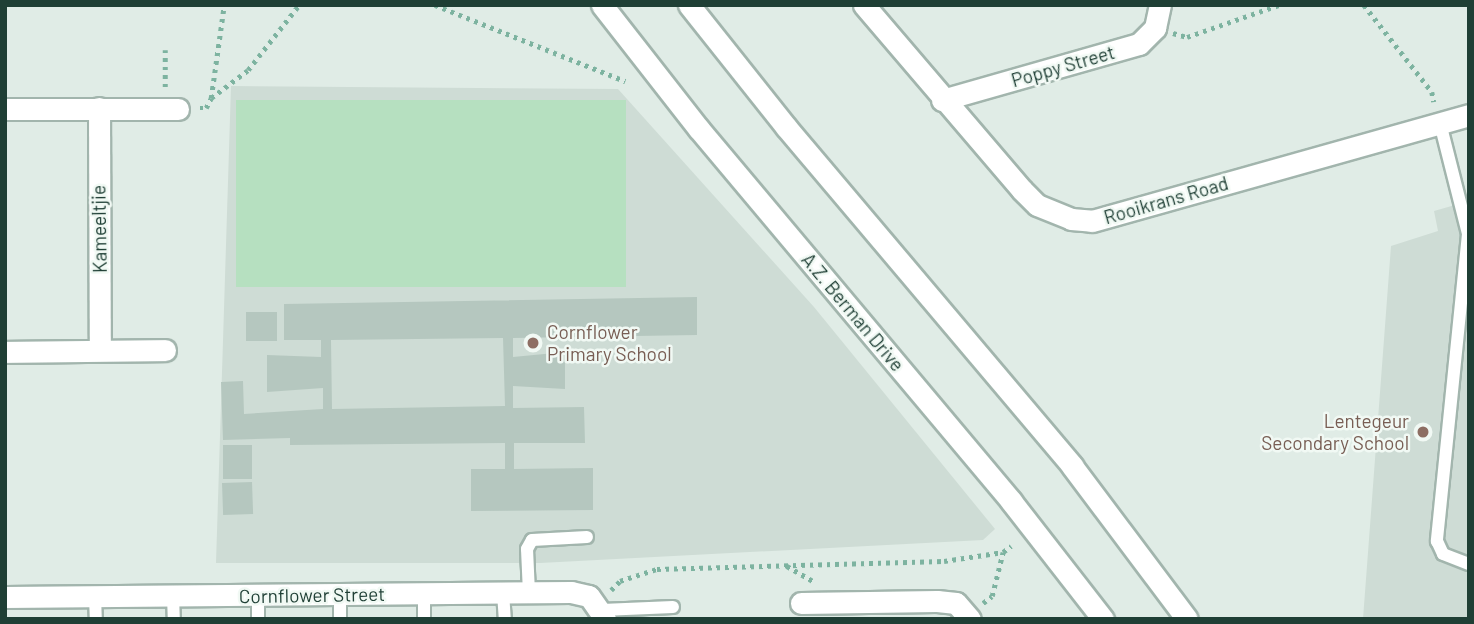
<!DOCTYPE html>
<html>
<head>
<meta charset="utf-8">
<style>
  body { margin:0 }
  #map { position:relative; width:1474px; height:624px; overflow:hidden; background:#e0ece6; font-family:Barlow,sans-serif }
  div>[style] { position:absolute }
  [style*='--x'] { left:calc(var(--x)*1px); top:calc(var(--y)*1px); width:calc(var(--w)*1px); rotate:calc(var(--a)*1deg) }
  .built>* { inset:0; background:#cedcd5 }
  .green>* { inset:0; background:#b6e0c0; transform-origin:0 0 }
  .building>* { inset:0; background:#b5c7bf; transform-origin:0 0 }
  .path>* { height:4.5px; margin-top:-2.25px; transform-origin:0; background:repeating-linear-gradient(90deg,#7db3a0 0 3.5px,transparent 0 8.5px) }
  .roads { filter:drop-shadow(2px 0 #a2b5ad) drop-shadow(-2px 0 #a2b5ad) drop-shadow(0 2px #a2b5ad) drop-shadow(0 -2px #a2b5ad) }
  .lane>* { height:12px; margin:-6px; padding:0 6px; transform-origin:6px; border-radius:6px; background:#fff }
  .street>* { height:21px; margin:-10.5px; padding:0 10.5px; transform-origin:10.5px; border-radius:10.5px; background:#fff }
  .secondary>* { height:21px; margin:-10.5px; padding:0 10.5px; transform-origin:10.5px; border-radius:10.5px; background:#fff }
  .dots>* { width:19px; height:19px; translate:-50% -50%; box-sizing:border-box; border:4px solid #f1f9f4; border-radius:50% }
  span { translate:-50% -50%; white-space:nowrap; text-align:center; line-height:1.15; -webkit-text-stroke:5px #f1f9f4; paint-order:stroke }
  .street-label { font-size:19px; color:#1f3f35 }
  .education-label { font-size:19px; color:#785e54 }
  .left { translate:0 -50%; text-align:left }
  .right { translate:-100% -50%; text-align:right }
  .frame { position:absolute; inset:0; border:7px solid #1f3f35; pointer-events:none }
</style>
</head>
<body>
<div id="map">
  <div class="built">
    <div style="clip-path:polygon(231px 86px,618px 89px,814px 307px,995px 529px,983px 540px,540px 563px,216px 563px)"></div>
    <div style="clip-path:polygon(1469px 201px,1469px 619px,1363px 619px,1391px 246px,1438px 231px,1434px 211px)"></div>
  </div>
  <div class="green">
    <div style="left:236px;top:100px;width:390px;height:187px"></div>
  </div>
  <div class="building">
    <div style="clip-path:polygon(evenodd,697px 297px,697px 335px,513px 338px,513px 357px,565px 352px,565px 389px,513px 386px,513px 408px,584px 407px,585px 443px,514px 443px,514px 469px,593px 468px,593px 510px,471px 511px,471px 469px,505px 469px,505px 443px,290px 445px,290px 438px,223px 440px,221px 382px,243px 381px,244px 414px,323px 409px,323px 388px,267px 392px,267px 355px,321px 357px,321px 340px,284px 340px,284px 304px,697px 297px,503px 338px,505px 406px,332px 409px,331px 340px,503px 338px)"></div>
    <div style="left:246px;top:312px;width:31px;height:29px"></div>
    <div style="left:223px;top:445px;width:29px;height:34px"></div>
    <div style="left:252px;top:482px;width:32px;height:30px;rotate:88deg"></div>
  </div>
  <div class="path">
    <div style="--x:435;--y:5;--w:205;--a:21.8"></div>
    <div style="--x:1364;--y:5;--w:110;--a:52"></div>
    <div style="--x:1432;--y:92;--w:10;--a:79"></div>
    <div style="--x:1173;--y:33;--w:15;--a:16"></div>
    <div style="--x:1187;--y:37;--w:97;--a:-19.2"></div>
    <div style="--x:165;--y:87;--w:37;--a:-90"></div>
    <div style="--x:211;--y:98;--w:46;--a:-37.1"></div>
    <div style="--x:248;--y:70;--w:83;--a:-51.9"></div>
    <div style="--x:200;--y:108;--w:6;--a:0"></div>
    <div style="--x:206;--y:108;--w:11;--a:-63"></div>
    <div style="--x:211;--y:98;--w:94;--a:-82"></div>
    <div style="--x:787;--y:566;--w:30;--a:30"></div>
    <div style="--x:611;--y:590;--w:13;--a:-45"></div>
    <div style="--x:620;--y:581;--w:39;--a:-18"></div>
    <div style="--x:657;--y:569;--w:287;--a:-1.6"></div>
    <div style="--x:944;--y:561;--w:60;--a:-8.7"></div>
    <div style="--x:983;--y:603;--w:11;--a:-38"></div>
    <div style="--x:992;--y:596;--w:45;--a:-76"></div>
    <div style="--x:1003;--y:552;--w:10;--a:-37"></div>
  </div>
  <div class="roads">
    <div class="lane">
      <div style="--x:1440;--y:123;--w:114;--a:75.8"></div>
      <div style="--x:1468;--y:234;--w:309;--a:95.8"></div>
      <div style="--x:1437;--y:541;--w:14;--a:65"></div>
      <div style="--x:1443;--y:554;--w:28;--a:21"></div>
      <div style="--x:503;--y:593;--w:26;--a:86"></div>
      <div style="--x:529;--y:593;--w:44;--a:-92.6"></div>
      <div style="--x:527;--y:549;--w:10;--a:-61"></div>
      <div style="--x:532;--y:540;--w:55;--a:-3.1"></div>
      <div style="--x:424;--y:594;--w:25;--a:90"></div>
      <div style="--x:258;--y:595;--w:24;--a:90"></div>
      <div style="--x:95;--y:596;--w:23;--a:88"></div>
      <div style="--x:173;--y:596;--w:23;--a:88"></div>
      <div style="--x:602;--y:610;--w:71;--a:-2.4"></div>
      <div style="--x:340;--y:619;--w:25;--a:-90"></div>
    </div>
    <div class="street">
      <div style="--x:864;--y:5;--w:243;--a:49.5"></div>
      <div style="--x:1022;--y:190;--w:21;--a:45"></div>
      <div style="--x:1037;--y:205;--w:37;--a:22"></div>
      <div style="--x:1071;--y:219;--w:21;--a:5"></div>
      <div style="--x:1092;--y:221;--w:392;--a:-15.7"></div>
      <div style="--x:942;--y:100;--w:205;--a:-15.9"></div>
      <div style="--x:1139;--y:44;--w:23;--a:-45"></div>
      <div style="--x:1155;--y:28;--w:24;--a:-78"></div>
      <div style="--x:99;--y:108;--w:242;--a:89.8"></div>
      <div style="--x:5;--y:109;--w:173;--a:0"></div>
      <div style="--x:5;--y:352;--w:160;--a:-0.7"></div>
      <div style="--x:5;--y:597;--w:566;--a:-0.51"></div>
      <div style="--x:571;--y:592;--w:18;--a:13"></div>
      <div style="--x:589;--y:596;--w:28;--a:55"></div>
      <div style="--x:801;--y:603;--w:136;--a:-0.8"></div>
      <div style="--x:937;--y:601;--w:19;--a:6"></div>
      <div style="--x:956;--y:603;--w:21;--a:49"></div>
    </div>
    <div class="secondary">
      <div style="--x:602;--y:5;--w:157;--a:52"></div>
      <div style="--x:699;--y:129;--w:486;--a:50"></div>
      <div style="--x:1011;--y:501;--w:150;--a:52.1"></div>
      <div style="--x:689;--y:5;--w:156;--a:51.5"></div>
      <div style="--x:786;--y:127;--w:444;--a:49.8"></div>
      <div style="--x:1072;--y:466;--w:191;--a:53.1"></div>
    </div>
  </div>
  <div class="dots">
    <div style="left:533px;top:343px;background:#8d6e63"></div>
    <div style="left:1423px;top:432px;background:#8d6e63"></div>
  </div>
  <div class="street-label">
    <span style="left:1063px;top:66px;rotate:-16deg">Poppy Street</span>
    <span style="left:1166px;top:200px;rotate:-16deg">Rooikrans Road</span>
    <span style="left:99px;top:229px;rotate:-91deg">Kameeltjie</span>
    <span style="left:853px;top:312px;rotate:50deg">A.Z. Berman Drive</span>
    <span style="left:312px;top:595px;rotate:-1deg">Cornflower Street</span>
  </div>
  <div class="education-label">
    <span class="left" style="left:547px;top:343px">Cornflower<br>Primary School</span>
    <span class="right" style="left:1409px;top:432px">Lentegeur<br>Secondary School</span>
  </div>
  <div class="frame"></div>
</div>
</body>
</html>
